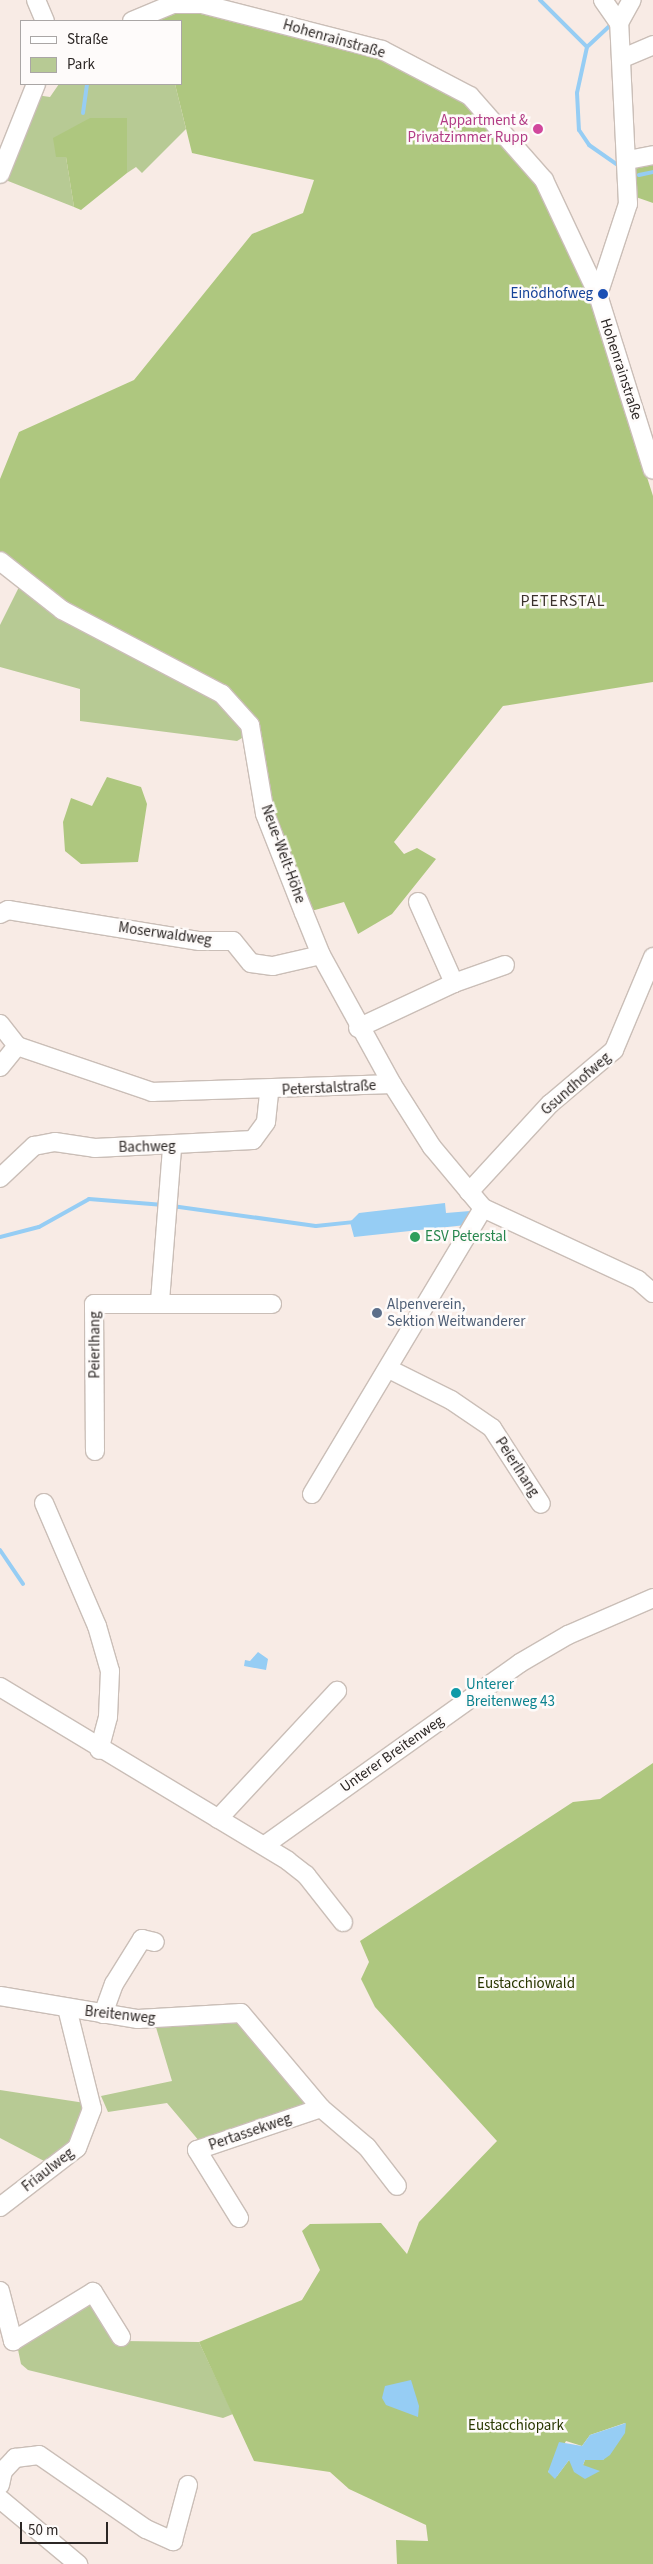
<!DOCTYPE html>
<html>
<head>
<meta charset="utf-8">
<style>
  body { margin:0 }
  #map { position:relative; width:653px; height:2564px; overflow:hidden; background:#f8ebe5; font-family:"Source Sans 3",sans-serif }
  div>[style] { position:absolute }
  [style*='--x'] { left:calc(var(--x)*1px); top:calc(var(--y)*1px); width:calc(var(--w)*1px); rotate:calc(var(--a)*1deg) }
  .green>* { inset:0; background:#b7ca94 }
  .forest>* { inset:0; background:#aec77f }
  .water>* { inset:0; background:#96cdf4 }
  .stream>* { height:4px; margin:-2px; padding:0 2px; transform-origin:2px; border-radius:2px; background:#96cdf4 }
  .roads { filter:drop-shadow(1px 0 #cabeb7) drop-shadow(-1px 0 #cabeb7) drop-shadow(0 1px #cabeb7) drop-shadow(0 -1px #cabeb7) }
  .minor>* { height:18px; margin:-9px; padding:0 9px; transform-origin:9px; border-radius:9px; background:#fff }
  .dots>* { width:14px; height:14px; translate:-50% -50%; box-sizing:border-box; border:2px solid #fefbfa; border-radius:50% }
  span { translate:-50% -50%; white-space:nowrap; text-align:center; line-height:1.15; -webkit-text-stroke:5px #fefbfa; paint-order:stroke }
  .street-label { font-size:15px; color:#2c2725 }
  .hotel-label { font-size:15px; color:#b23c85 }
  .right { translate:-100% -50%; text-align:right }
  .transit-label { font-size:15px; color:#164399 }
  .leisure-label { font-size:15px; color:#27864d }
  .left { translate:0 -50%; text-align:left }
  .service-label { font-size:15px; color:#4e5e75 }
  .culture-label { font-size:15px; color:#0d838f }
  .park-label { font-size:15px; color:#293700 }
  .neighbourhood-label { font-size:16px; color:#3b312c; letter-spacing:1px }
  .legend { position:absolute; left:20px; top:20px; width:162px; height:65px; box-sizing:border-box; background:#fefbfa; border:1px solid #aaa6a5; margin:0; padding:6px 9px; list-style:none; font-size:15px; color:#2c2725 }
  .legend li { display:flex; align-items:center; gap:10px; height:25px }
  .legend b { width:25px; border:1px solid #aaa6a5 }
  .scale { position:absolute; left:20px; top:2522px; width:88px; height:22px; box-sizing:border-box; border:2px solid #2c2725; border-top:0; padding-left:6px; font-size:15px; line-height:18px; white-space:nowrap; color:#2c2725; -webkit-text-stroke:4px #fefbfa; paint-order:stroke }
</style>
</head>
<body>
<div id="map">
  <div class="green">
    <div style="clip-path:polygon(59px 84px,175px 84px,186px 129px,142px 173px,136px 167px,127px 173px,127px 118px,66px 157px,74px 207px,3px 179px,36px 95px,50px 97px)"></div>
    <div style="clip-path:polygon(20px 585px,226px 704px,240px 723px,242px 738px,237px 741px,80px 721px,80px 689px,0 667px,0 625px)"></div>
    <div style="clip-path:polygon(233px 2019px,255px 2036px,307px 2099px,306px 2105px,200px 2142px,167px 2103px,108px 2112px,101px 2096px,172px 2081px,155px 2024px)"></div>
    <div style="clip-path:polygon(0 2090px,85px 2103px,78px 2137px,46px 2162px,0 2138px)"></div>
    <div style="clip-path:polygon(94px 2299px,123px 2341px,199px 2342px,233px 2414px,223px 2418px,28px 2370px,21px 2364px,17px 2345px)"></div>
  </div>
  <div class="forest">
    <div style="clip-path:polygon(207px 10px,383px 61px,466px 100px,540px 184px,590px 299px,653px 496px,653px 682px,503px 706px,394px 842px,404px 854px,417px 848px,436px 859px,392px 914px,358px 934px,344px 902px,304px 913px,289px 875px,250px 725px,222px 694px,124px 642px,0 559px,0 479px,19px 432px,134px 380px,252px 234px,303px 213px,314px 180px,192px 153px,175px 84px,181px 84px,181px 21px,139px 21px,151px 14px)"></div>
    <div style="clip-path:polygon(90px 118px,127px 118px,127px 173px,81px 210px,74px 207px,66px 157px,56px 157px,53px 138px)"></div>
    <div style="clip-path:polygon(653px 157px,653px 203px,633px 196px,633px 163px)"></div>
    <div style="clip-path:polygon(107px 777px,141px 787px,147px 804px,138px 862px,81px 864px,65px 851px,63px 822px,71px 798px,92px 806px)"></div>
    <div style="clip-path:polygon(evenodd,653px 1763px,653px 2564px,397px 2564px,396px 2540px,428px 2541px,426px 2525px,349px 2489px,330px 2472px,254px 2461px,199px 2342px,302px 2300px,320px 2270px,302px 2231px,310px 2224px,381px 2223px,407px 2254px,419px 2222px,497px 2141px,375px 2007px,361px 1979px,369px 1962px,360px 1941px,573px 1802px,600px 1799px,653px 1763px,625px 2423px,603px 2460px,585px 2460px,583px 2465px,569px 2460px,557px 2476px,548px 2472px,566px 2441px,582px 2446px,590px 2435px,625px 2423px)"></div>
  </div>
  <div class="water">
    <div style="clip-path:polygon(445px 1203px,446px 1213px,470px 1211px,473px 1215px,466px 1225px,354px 1237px,350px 1222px,359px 1213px)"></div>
    <div style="clip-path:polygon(258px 1652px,268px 1659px,266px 1670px,244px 1666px,245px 1660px,250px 1661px)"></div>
    <div style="clip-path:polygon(411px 2380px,419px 2406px,418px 2417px,386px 2405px,382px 2398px,385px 2386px)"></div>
    <div style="clip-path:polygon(626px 2423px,625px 2433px,610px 2455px,603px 2460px,585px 2460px,583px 2465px,600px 2471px,585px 2479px,574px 2472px,569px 2460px,555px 2479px,548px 2472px,559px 2442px,582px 2446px,590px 2435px)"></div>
  </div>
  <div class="stream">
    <div style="--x:540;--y:0;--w:66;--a:45"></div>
    <div style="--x:587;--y:47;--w:47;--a:102.3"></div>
    <div style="--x:577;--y:93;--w:37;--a:87"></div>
    <div style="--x:579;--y:130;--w:18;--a:56"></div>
    <div style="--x:589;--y:145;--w:37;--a:35"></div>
    <div style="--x:587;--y:47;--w:34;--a:-43"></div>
    <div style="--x:83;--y:113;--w:29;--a:-82"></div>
    <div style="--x:639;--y:175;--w:14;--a:-12"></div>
    <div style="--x:172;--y:1206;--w:145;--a:7.9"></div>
    <div style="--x:316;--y:1226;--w:37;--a:-6"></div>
    <div style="--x:0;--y:1237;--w:40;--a:-14.4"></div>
    <div style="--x:39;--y:1227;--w:57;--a:-29.2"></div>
    <div style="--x:89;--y:1199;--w:75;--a:4.6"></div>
    <div style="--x:0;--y:1550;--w:41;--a:55.9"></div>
  </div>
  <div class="roads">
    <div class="minor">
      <div style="--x:36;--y:0;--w:23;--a:67"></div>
      <div style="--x:132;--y:21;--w:44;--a:-22.5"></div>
      <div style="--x:173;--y:4;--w:29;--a:0"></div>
      <div style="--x:202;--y:4;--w:186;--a:14.3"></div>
      <div style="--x:382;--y:50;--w:99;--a:27.6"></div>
      <div style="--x:470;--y:96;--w:112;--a:48.6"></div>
      <div style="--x:544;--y:180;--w:127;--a:64.8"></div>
      <div style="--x:598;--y:295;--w:183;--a:72.6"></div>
      <div style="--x:619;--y:23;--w:26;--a:-61"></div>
      <div style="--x:623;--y:58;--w:33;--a:-23"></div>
      <div style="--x:628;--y:160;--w:25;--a:-11"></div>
      <div style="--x:0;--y:174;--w:97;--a:-68.2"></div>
      <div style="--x:598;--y:295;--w:96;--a:-71.8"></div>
      <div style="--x:628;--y:204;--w:181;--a:-92.8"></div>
      <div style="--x:619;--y:23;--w:28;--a:-125"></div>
      <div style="--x:0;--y:561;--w:79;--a:38.3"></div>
      <div style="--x:62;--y:610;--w:181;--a:27.7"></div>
      <div style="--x:222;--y:694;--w:42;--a:47.9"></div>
      <div style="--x:250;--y:725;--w:90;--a:80.4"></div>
      <div style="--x:265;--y:814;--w:106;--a:68.5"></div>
      <div style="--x:304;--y:913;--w:45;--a:68"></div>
      <div style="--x:321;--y:955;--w:147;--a:61.2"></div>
      <div style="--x:418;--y:902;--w:89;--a:66"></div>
      <div style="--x:0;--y:914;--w:9;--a:-27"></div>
      <div style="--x:8;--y:910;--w:194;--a:9.2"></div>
      <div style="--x:200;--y:941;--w:33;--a:0"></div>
      <div style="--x:233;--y:941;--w:28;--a:51"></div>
      <div style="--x:251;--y:963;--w:22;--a:8"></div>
      <div style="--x:273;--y:966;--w:49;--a:-12.9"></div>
      <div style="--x:0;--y:1024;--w:28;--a:52"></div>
      <div style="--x:358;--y:1028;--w:106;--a:-25.1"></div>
      <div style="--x:454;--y:983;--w:54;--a:-19.4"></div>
      <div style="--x:0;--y:1067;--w:27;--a:-51"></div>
      <div style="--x:17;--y:1046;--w:143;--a:18.8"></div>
      <div style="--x:152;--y:1092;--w:240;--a:-1.9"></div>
      <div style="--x:392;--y:1084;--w:75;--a:57.6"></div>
      <div style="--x:432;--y:1147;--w:80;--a:50.1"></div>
      <div style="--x:483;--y:1208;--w:171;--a:24.9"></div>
      <div style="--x:638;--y:1280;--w:20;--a:41"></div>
      <div style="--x:0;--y:1178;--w:47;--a:-43.3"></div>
      <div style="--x:34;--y:1146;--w:21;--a:-11"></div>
      <div style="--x:55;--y:1142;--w:40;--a:8.5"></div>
      <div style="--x:95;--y:1148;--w:158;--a:-2.9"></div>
      <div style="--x:253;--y:1140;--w:22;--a:-54"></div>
      <div style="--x:266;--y:1122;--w:31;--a:-84"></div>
      <div style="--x:469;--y:1192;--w:120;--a:-47.4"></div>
      <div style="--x:550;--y:1104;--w:84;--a:-40.2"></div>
      <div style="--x:614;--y:1050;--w:101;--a:-67.2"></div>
      <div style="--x:160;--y:1301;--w:154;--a:-85.5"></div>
      <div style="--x:389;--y:1369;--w:69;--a:26.6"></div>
      <div style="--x:451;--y:1400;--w:50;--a:34.3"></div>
      <div style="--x:492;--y:1428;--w:90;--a:57.2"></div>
      <div style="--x:95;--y:1451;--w:147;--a:-90.4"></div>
      <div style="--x:94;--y:1304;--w:178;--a:0"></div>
      <div style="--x:312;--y:1494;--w:333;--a:-59.1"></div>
      <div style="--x:44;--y:1503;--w:134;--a:66.7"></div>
      <div style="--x:97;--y:1626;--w:47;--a:73.9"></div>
      <div style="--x:110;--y:1671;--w:46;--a:92.5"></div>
      <div style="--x:108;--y:1717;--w:34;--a:105"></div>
      <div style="--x:0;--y:1687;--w:336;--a:31.1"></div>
      <div style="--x:288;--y:1861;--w:23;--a:38"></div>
      <div style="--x:306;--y:1875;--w:60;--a:51.8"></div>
      <div style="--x:218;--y:1819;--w:175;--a:-47.1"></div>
      <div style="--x:265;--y:1845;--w:313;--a:-35.5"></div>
      <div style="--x:520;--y:1663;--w:56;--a:-30.3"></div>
      <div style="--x:568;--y:1635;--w:93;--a:-23.5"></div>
      <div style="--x:0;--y:1996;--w:140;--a:9.5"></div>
      <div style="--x:138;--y:2019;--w:103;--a:-3.3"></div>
      <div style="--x:241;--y:2013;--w:124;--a:49.9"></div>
      <div style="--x:321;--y:2108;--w:60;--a:40.3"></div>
      <div style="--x:367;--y:2147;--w:49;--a:52.4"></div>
      <div style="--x:103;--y:2014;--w:32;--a:-70"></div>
      <div style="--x:114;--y:1984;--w:53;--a:-58.1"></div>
      <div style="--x:142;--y:1939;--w:13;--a:13"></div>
      <div style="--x:0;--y:2207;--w:97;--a:-37.5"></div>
      <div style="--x:77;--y:2148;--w:42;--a:-69"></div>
      <div style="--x:92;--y:2109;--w:104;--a:-103.9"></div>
      <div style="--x:239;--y:2218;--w:80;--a:-121.7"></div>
      <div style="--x:197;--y:2150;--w:131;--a:-18.7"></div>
      <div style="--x:0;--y:2291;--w:52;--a:75.4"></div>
      <div style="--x:13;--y:2341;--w:94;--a:-31.5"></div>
      <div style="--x:93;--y:2292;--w:53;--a:58.1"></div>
      <div style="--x:0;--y:2485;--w:14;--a:-78"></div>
      <div style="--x:3;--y:2471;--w:18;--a:-47"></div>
      <div style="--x:15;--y:2458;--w:24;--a:-7"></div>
      <div style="--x:39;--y:2455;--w:130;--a:34.7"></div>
      <div style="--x:146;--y:2529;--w:30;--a:24"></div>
      <div style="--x:173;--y:2541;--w:58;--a:-75"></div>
      <div style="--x:0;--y:2499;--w:102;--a:39.8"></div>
    </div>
  </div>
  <div class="dots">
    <div style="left:538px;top:129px;background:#d1479c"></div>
    <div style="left:603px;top:294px;background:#1a4fb4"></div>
    <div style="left:415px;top:1237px;background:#2e9e5b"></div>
    <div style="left:377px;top:1313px;background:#5c6f8a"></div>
    <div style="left:456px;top:1693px;background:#0f9aa8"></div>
  </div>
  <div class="street-label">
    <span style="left:334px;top:39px;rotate:16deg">Hohenrainstraße</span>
    <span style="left:621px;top:369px;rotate:72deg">Hohenrainstraße</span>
    <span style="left:283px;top:854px;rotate:70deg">Neue-Welt-Höhe</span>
    <span style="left:165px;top:934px;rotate:8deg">Moserwaldweg</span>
    <span style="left:576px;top:1084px;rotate:-41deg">Gsundhofweg</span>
    <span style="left:329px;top:1088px;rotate:-3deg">Peterstalstraße</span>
    <span style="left:147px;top:1147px;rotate:-1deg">Bachweg</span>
    <span style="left:95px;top:1345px;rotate:-90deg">Peierlhang</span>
    <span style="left:517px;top:1467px;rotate:57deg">Peierlhang</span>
    <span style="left:392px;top:1754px;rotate:-35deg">Unterer Breitenweg</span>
    <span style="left:120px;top:2015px;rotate:6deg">Breitenweg</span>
    <span style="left:250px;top:2132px;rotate:-19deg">Pertassekweg</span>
    <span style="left:48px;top:2170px;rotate:-38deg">Friaulweg</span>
  </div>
  <div class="hotel-label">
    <span class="right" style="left:528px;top:129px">Appartment &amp;<br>Privatzimmer Rupp</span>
  </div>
  <div class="transit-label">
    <span class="right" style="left:593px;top:294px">Einödhofweg</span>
  </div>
  <div class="leisure-label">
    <span class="left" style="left:425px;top:1237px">ESV Peterstal</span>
  </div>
  <div class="service-label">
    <span class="left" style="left:387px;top:1313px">Alpenverein,<br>Sektion Weitwanderer</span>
  </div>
  <div class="culture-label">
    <span class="left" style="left:466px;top:1693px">Unterer<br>Breitenweg 43</span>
  </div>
  <div class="park-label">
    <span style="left:526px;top:1984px">Eustacchiowald</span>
    <span style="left:516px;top:2426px">Eustacchiopark</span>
  </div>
  <div class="neighbourhood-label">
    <span style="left:563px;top:601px">PETERSTAL</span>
  </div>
  <ul class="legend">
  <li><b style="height:6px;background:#fff"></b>Straße</li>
  <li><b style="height:14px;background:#b7ca94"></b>Park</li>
  </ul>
  <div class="scale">50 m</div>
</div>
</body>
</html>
